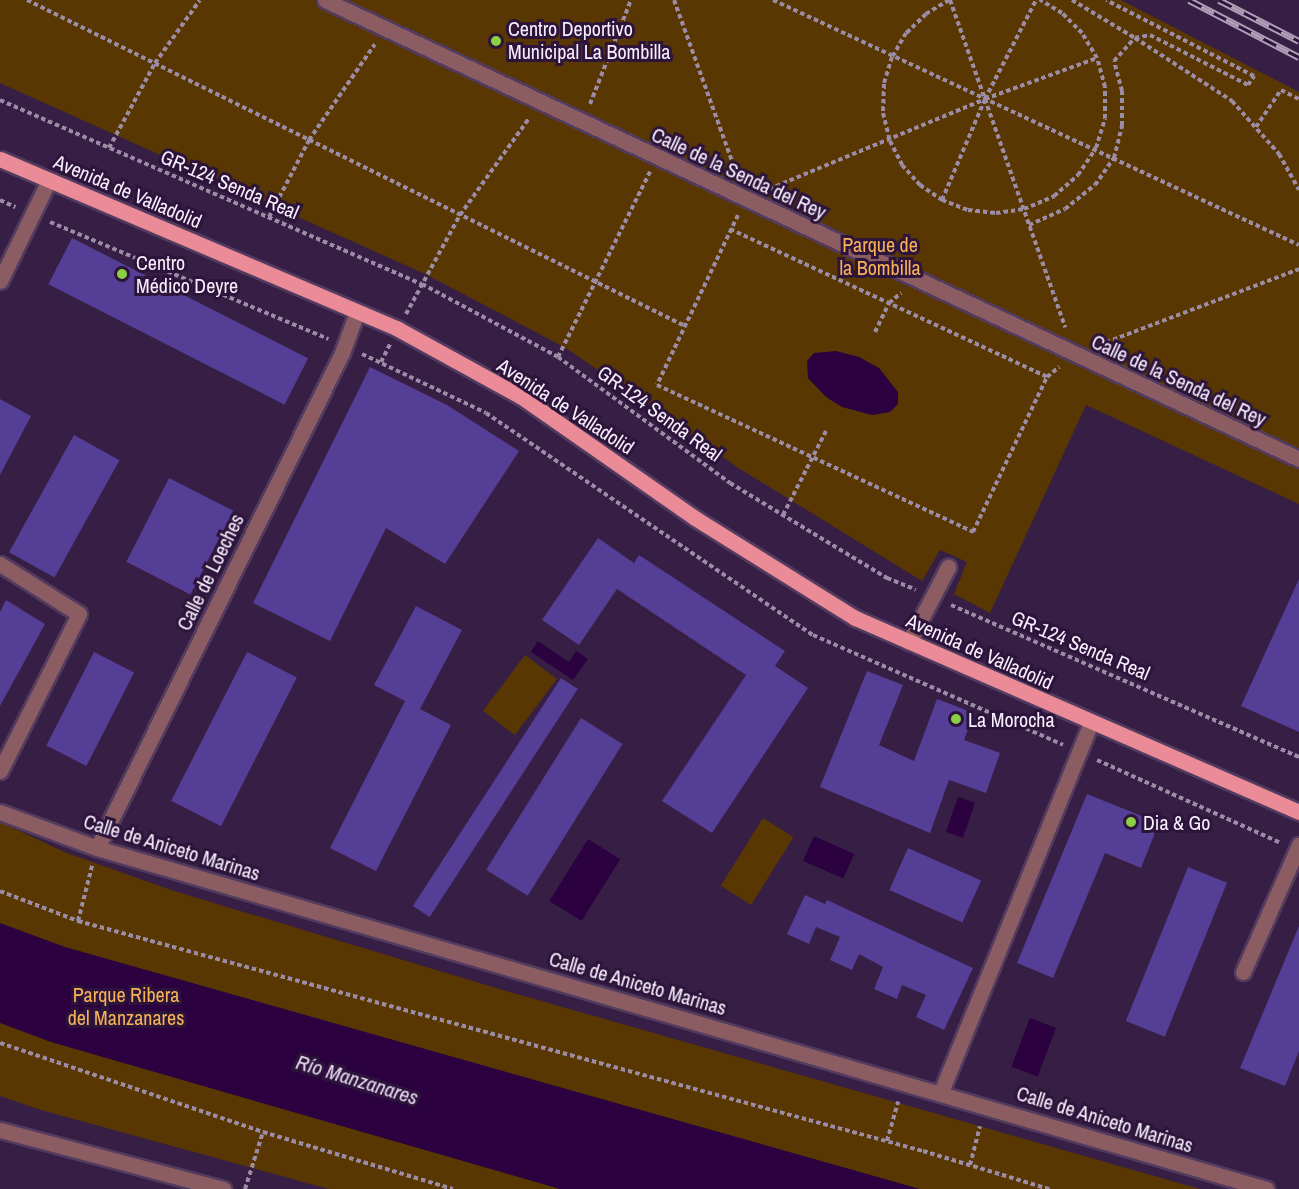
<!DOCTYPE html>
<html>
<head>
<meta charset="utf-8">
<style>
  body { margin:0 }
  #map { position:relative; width:1299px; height:1189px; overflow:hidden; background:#371e45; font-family:"Archivo Narrow",sans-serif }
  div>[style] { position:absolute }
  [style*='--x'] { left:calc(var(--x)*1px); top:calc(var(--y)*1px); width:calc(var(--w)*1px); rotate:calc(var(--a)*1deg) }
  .green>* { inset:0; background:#583702; transform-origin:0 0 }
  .water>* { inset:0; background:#2c0140; transform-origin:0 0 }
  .building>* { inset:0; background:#553e96; transform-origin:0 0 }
  .path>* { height:4px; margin-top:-2px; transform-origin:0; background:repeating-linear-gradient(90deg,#9c8ca6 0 4.5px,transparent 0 7.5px) }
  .roads { filter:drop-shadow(2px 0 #523b5f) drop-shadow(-2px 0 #523b5f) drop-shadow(0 2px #523b5f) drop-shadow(0 -2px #523b5f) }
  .minor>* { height:15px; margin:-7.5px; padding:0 7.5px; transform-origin:7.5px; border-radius:7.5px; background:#8b5c62 }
  .major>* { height:15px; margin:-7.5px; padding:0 7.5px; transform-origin:7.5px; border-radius:7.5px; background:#eb8b98 }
  .rail>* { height:7px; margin-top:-3.5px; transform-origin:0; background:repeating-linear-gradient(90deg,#2d143b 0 14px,#ae9fb7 0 28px); box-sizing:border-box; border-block:2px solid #ae9fb7 }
  .dots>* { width:16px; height:16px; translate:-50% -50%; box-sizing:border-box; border:3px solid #2d143b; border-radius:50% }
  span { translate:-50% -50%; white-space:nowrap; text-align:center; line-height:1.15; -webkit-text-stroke:6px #2d143b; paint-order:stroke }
  .poi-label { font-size:20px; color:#f8effe }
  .left { translate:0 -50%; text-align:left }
  .street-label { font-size:20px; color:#f8effe }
  .park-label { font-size:20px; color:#f9b357 }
  .water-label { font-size:21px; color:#e6d9ef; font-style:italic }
</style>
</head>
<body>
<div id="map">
  <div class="green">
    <div style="clip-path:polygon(0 0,1121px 0,1299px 92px,1299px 504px,1086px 405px,990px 613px,954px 594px,967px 562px,940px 550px,922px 581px,737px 467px,566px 348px,425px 274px,0 83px)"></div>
    <div style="left:525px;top:655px;width:40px;height:70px;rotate:37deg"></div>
    <div style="left:763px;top:818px;width:36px;height:80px;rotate:32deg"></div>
    <div style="clip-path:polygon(0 822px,67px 853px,174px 891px,496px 988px,1200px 1189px,329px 1189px,41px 1110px,0 1096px)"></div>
  </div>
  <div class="water">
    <div style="clip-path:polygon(836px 351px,859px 357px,879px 368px,898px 392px,898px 404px,890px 412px,872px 415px,842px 407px,826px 397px,808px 378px,807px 361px,814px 353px)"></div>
    <div style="clip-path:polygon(538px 641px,569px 662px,576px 651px,588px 659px,573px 680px,531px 652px)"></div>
    <div style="left:958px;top:797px;width:18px;height:37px;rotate:19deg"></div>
    <div style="left:814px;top:836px;width:44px;height:27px;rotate:24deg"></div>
    <div style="left:588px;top:839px;width:38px;height:73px;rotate:32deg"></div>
    <div style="clip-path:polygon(0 923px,65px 947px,920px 1189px,560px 1189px,51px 1042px,0 1023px)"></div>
    <div style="left:1030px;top:1018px;width:28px;height:52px;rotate:21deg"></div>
  </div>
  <div class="building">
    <div style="left:72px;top:238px;width:265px;height:52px;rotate:27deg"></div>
    <div style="clip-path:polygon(370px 367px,447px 405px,519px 451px,445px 564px,386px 528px,330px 641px,253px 603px)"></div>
    <div style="clip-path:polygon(0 399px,31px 416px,0 475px)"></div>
    <div style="left:74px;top:435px;width:52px;height:134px;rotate:29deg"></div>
    <div style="left:169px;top:478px;width:72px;height:94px;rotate:27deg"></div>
    <div style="clip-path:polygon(598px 538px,634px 563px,639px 555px,785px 651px,775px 666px,808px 688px,712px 833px,662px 801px,746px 675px,617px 589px,579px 645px,542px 620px)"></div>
    <div style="clip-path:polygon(1299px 579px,1299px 732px,1241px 706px)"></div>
    <div style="clip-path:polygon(6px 600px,45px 624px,0 706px,0 612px)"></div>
    <div style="clip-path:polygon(416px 606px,462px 630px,420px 709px,451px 725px,376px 871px,330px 848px,405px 701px,374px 685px)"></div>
    <div style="left:94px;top:652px;width:45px;height:105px;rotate:27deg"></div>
    <div style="left:247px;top:652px;width:56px;height:167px;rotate:27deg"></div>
    <div style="clip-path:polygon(867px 671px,903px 685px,879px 745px,914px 761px,937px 699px,974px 713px,964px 740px,1000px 753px,986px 793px,949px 780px,930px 833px,820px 787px)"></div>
    <div style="left:561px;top:678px;width:20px;height:272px;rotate:33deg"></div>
    <div style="left:581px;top:718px;width:49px;height:179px;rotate:32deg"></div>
    <div style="clip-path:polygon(1087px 794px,1159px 823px,1141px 868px,1105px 853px,1053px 978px,1017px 963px)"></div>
    <div style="left:908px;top:848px;width:80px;height:46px;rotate:24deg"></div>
    <div style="left:1188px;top:867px;width:42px;height:166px;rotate:22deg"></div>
    <div style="clip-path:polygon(805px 895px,825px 904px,827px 900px,973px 968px,944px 1030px,916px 1017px,926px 995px,902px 985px,897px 999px,874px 989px,883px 967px,859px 954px,852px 970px,830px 960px,840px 937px,816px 927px,809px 944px,787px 934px)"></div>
    <div style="clip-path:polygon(1299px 926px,1299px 1051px,1285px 1086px,1240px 1068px)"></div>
  </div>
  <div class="path">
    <div style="--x:27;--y:0;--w:734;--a:26.36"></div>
    <div style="--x:674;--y:0;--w:183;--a:70.2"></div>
    <div style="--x:773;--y:0;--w:580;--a:24.98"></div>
    <div style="--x:949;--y:0;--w:27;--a:149"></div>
    <div style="--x:926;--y:14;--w:28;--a:136"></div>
    <div style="--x:906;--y:33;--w:28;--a:120"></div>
    <div style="--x:892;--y:57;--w:28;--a:107"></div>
    <div style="--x:884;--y:84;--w:29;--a:92"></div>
    <div style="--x:883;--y:113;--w:29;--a:76"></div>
    <div style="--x:890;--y:141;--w:27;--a:63"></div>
    <div style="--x:902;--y:165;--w:27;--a:48"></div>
    <div style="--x:920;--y:185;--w:27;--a:34"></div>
    <div style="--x:942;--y:200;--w:28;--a:21"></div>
    <div style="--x:968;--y:210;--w:28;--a:6"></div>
    <div style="--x:996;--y:213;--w:28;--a:-8"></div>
    <div style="--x:1024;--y:209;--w:33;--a:-23"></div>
    <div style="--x:1054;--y:196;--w:32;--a:-41"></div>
    <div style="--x:1078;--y:175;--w:32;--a:-56"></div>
    <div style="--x:1096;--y:148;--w:31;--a:-73"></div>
    <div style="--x:1105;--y:118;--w:31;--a:-90"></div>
    <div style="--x:1105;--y:87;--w:30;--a:-105"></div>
    <div style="--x:1097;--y:58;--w:29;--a:-121"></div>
    <div style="--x:1082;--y:33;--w:28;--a:-135"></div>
    <div style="--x:1062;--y:13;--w:26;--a:-149"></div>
    <div style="--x:950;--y:0;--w:347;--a:70.6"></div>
    <div style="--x:1072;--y:0;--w:74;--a:31.1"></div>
    <div style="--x:1135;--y:38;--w:15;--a:-11"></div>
    <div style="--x:1150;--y:35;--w:110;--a:27"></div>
    <div style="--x:1248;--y:85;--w:11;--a:-56"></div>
    <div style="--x:1254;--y:76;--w:166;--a:-152.8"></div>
    <div style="--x:0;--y:100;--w:460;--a:23.6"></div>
    <div style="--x:422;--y:284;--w:154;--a:28.2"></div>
    <div style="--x:558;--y:357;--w:213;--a:36.2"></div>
    <div style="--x:730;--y:483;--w:184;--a:31.2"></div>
    <div style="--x:887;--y:578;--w:31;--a:22"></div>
    <div style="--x:590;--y:104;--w:112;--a:-68.5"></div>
    <div style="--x:1256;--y:127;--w:45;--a:-56"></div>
    <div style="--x:1281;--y:90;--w:20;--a:27"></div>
    <div style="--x:109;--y:148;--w:97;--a:-61.6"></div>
    <div style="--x:155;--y:63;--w:77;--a:-54.5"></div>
    <div style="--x:769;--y:189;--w:234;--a:-22.6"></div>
    <div style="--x:985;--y:99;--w:119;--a:-20.1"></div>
    <div style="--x:0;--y:200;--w:17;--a:25"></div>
    <div style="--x:942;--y:200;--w:110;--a:-66.9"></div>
    <div style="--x:985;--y:99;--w:111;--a:-62.7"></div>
    <div style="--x:738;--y:215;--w:188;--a:115.5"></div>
    <div style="--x:657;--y:385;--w:349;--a:24.9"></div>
    <div style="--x:973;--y:532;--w:172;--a:-64.5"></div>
    <div style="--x:1047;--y:377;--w:16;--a:-40"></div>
    <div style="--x:269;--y:217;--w:87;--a:-62.5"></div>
    <div style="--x:309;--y:140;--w:116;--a:-55.5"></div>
    <div style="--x:50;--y:222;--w:302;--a:22.8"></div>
    <div style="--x:1029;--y:225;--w:39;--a:-24"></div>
    <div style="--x:1065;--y:209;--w:38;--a:-39"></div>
    <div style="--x:1095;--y:185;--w:33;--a:-55"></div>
    <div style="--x:1114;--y:158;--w:34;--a:-76"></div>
    <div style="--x:1122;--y:125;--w:34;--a:-90"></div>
    <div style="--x:1122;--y:91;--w:31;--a:-105"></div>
    <div style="--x:1114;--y:61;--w:31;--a:-48"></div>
    <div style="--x:1135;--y:38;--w:116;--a:33"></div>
    <div style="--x:1232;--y:101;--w:71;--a:48.4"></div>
    <div style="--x:1279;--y:154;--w:41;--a:60.9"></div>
    <div style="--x:730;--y:229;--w:350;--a:25"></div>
    <div style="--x:406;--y:314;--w:113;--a:-61.4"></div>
    <div style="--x:460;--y:215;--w:120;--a:-54.5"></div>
    <div style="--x:875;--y:332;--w:32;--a:-64"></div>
    <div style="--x:889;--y:303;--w:16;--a:-40"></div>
    <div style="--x:1099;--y:345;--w:214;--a:-20.8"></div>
    <div style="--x:362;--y:354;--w:137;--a:25.4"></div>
    <div style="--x:486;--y:413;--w:395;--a:34.2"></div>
    <div style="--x:813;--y:635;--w:273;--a:23.7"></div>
    <div style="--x:558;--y:357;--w:207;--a:-63.6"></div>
    <div style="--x:381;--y:362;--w:20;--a:-63"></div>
    <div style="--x:783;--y:515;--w:97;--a:-62.9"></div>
    <div style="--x:951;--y:605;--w:380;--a:23.6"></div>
    <div style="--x:1097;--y:760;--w:200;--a:24.3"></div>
    <div style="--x:0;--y:891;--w:84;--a:21"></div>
    <div style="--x:78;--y:921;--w:876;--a:15.23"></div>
    <div style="--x:923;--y:1151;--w:132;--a:16.8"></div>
    <div style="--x:78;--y:921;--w:57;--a:-75.7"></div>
    <div style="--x:0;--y:1043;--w:278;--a:18.7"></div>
    <div style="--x:263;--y:1132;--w:198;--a:16.7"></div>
    <div style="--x:887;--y:1141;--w:41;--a:-74.2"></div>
    <div style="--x:970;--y:1165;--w:40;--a:-75.6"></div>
    <div style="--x:245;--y:1189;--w:60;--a:-72.5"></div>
  </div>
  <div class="roads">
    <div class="minor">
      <div style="--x:325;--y:0;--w:1077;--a:25.23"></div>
      <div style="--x:0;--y:281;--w:112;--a:-64.1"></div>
      <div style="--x:0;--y:564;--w:93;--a:32.3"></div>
      <div style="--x:79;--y:614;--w:176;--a:116.7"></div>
      <div style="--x:909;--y:642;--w:85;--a:-62.5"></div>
      <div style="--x:0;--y:812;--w:103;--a:20.4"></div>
      <div style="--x:97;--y:848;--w:1218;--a:16.26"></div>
      <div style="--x:97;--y:848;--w:552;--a:-63.67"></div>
      <div style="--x:342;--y:353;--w:44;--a:-69.9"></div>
      <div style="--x:1243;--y:972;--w:139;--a:-66.2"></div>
      <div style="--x:941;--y:1092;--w:398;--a:-67.9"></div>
      <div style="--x:0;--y:1130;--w:231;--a:14.8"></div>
    </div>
    <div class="major">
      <div style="--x:0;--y:159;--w:433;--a:23.1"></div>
      <div style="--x:398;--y:329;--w:139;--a:28.8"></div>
      <div style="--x:520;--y:396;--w:213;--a:34.9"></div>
      <div style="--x:695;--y:518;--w:189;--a:32"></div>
      <div style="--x:855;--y:618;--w:485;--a:23.6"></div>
    </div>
  </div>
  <div class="rail">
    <div style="--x:1189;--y:0;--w:124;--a:27.4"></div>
    <div style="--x:1219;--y:0;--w:90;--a:27.1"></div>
  </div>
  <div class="dots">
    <div style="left:496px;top:41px;background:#8cce45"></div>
    <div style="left:122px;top:274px;background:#8cce45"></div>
    <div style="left:956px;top:719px;background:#8cce45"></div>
    <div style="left:1131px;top:822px;background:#8cce45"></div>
  </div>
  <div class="poi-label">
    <span class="left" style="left:508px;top:40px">Centro Deportivo<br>Municipal La Bombilla</span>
    <span class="left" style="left:136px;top:274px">Centro<br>Médico Deyre</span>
    <span class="left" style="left:968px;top:719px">La Morocha</span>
    <span class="left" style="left:1143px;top:822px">Dia &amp; Go</span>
  </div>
  <div class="street-label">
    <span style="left:739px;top:173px;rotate:25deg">Calle de la Senda del Rey</span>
    <span style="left:230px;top:184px;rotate:23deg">GR-124 Senda Real</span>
    <span style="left:128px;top:191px;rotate:23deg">Avenida de Valladolid</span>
    <span style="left:1179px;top:380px;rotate:25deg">Calle de la Senda del Rey</span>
    <span style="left:566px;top:406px;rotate:33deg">Avenida de Valladolid</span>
    <span style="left:660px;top:413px;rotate:36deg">GR-124 Senda Real</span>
    <span style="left:210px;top:572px;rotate:-64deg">Calle de Loeches</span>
    <span style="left:1081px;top:645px;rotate:23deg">GR-124 Senda Real</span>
    <span style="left:980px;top:651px;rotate:24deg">Avenida de Valladolid</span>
    <span style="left:172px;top:847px;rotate:17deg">Calle de Aniceto Marinas</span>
    <span style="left:638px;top:983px;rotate:16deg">Calle de Aniceto Marinas</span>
    <span style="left:1105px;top:1119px;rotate:17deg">Calle de Aniceto Marinas</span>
  </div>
  <div class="park-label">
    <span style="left:880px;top:256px">Parque de<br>la Bombilla</span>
    <span style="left:126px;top:1006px">Parque Ribera<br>del Manzanares</span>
  </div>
  <div class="water-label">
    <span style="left:357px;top:1080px;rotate:17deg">Río Manzanares</span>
  </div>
</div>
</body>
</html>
